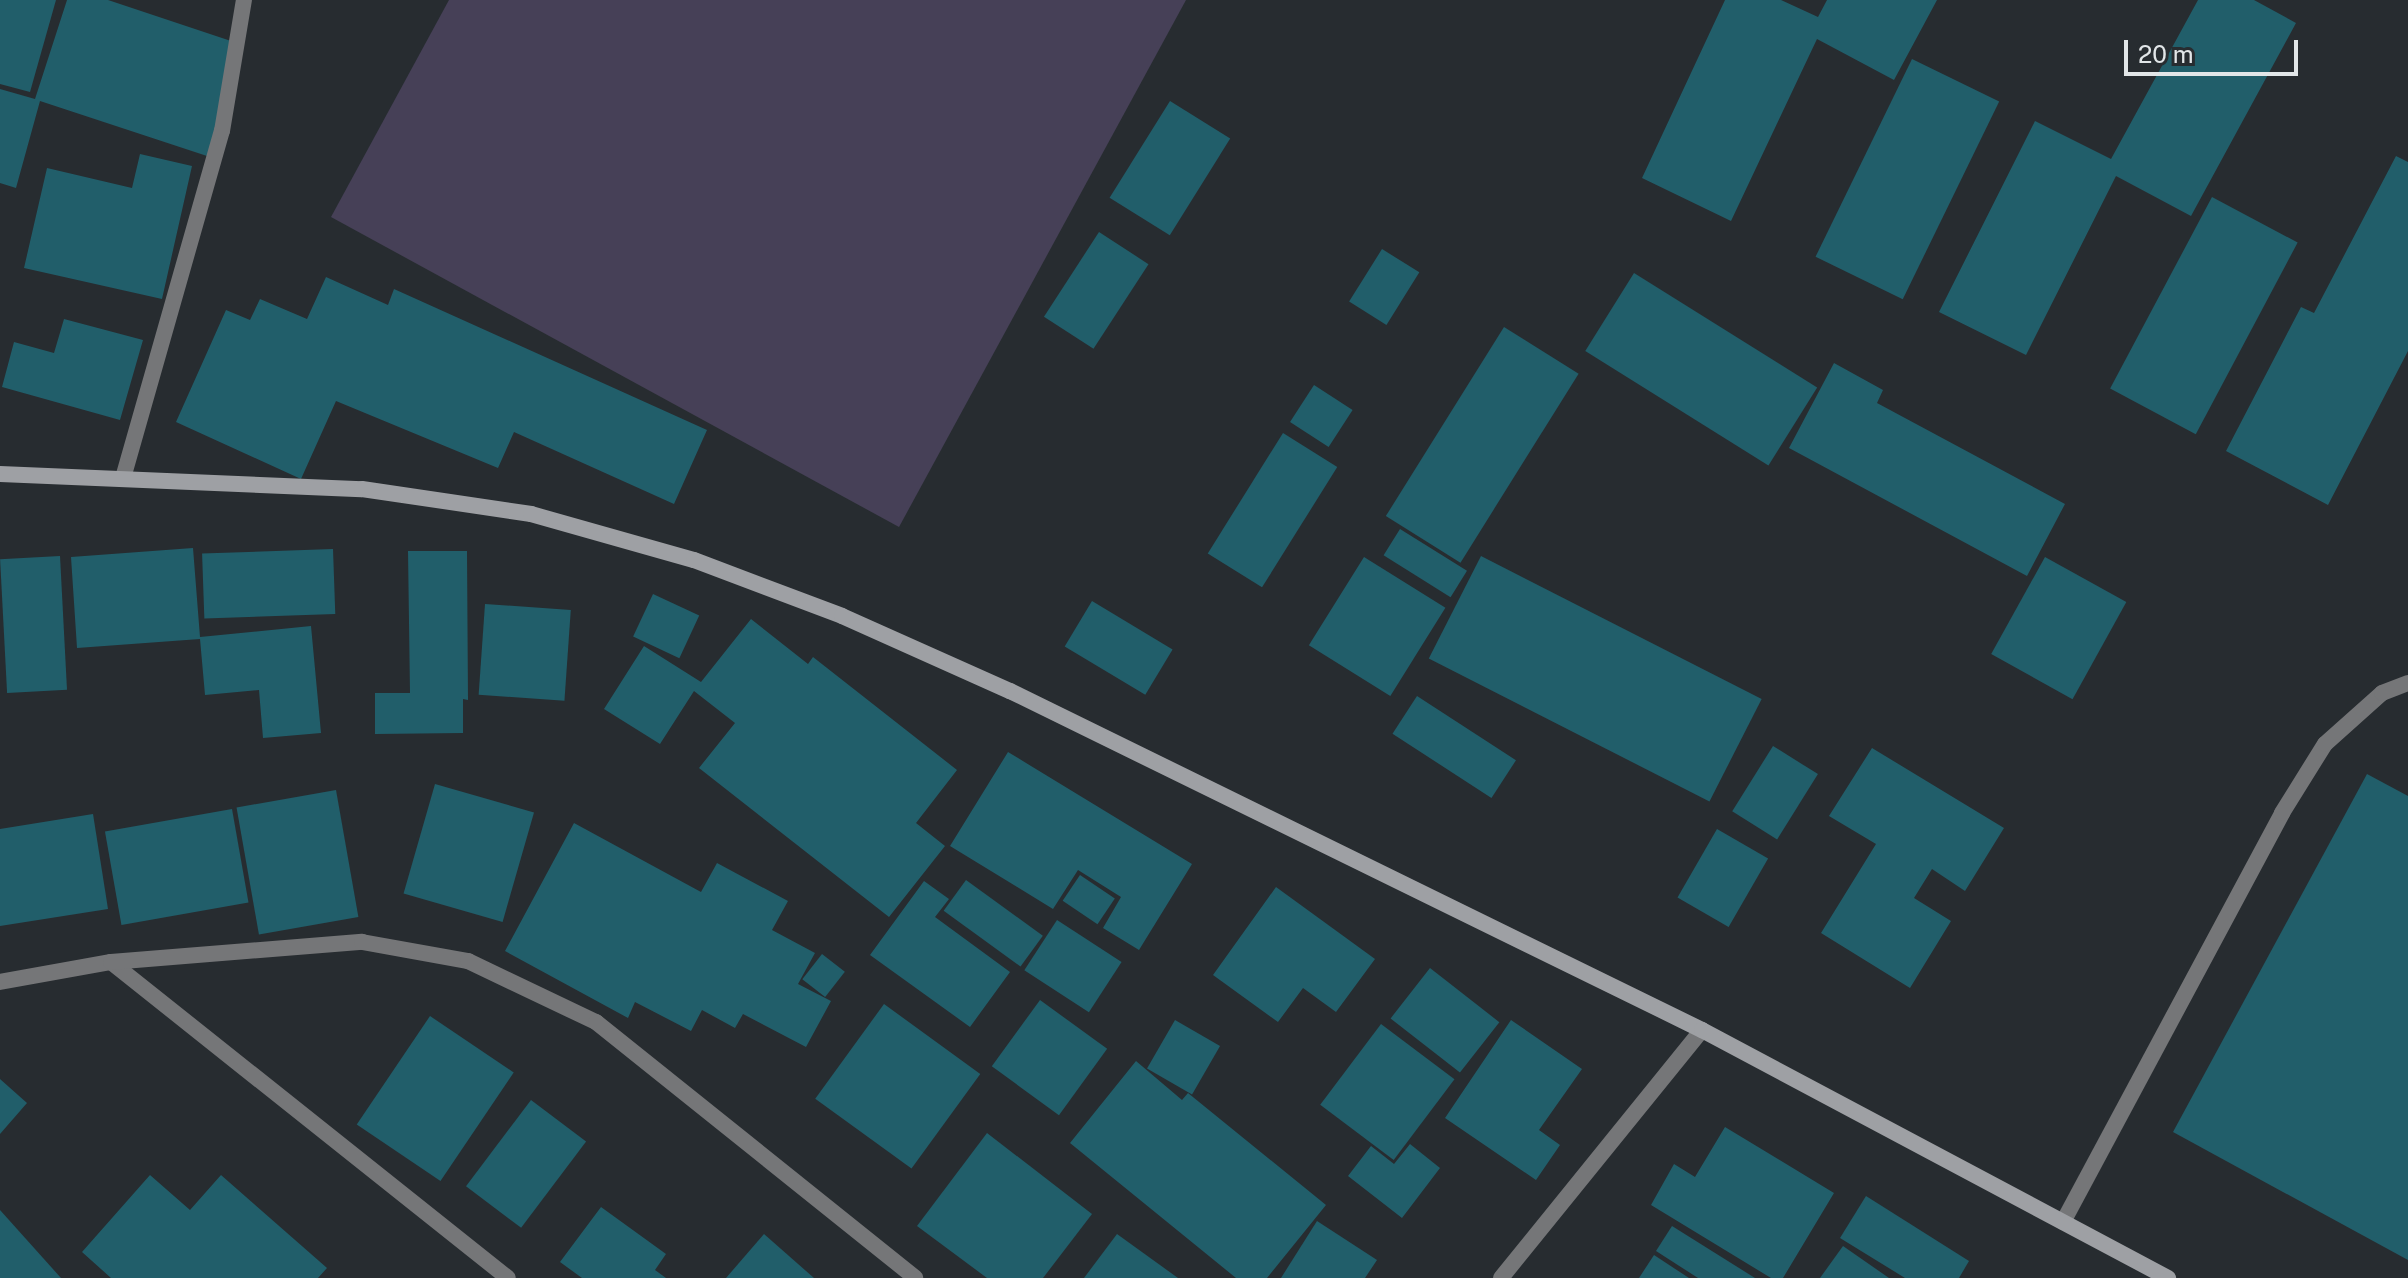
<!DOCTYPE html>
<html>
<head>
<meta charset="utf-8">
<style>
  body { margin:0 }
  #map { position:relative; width:2408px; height:1278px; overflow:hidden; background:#272c30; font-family:"Public Sans",sans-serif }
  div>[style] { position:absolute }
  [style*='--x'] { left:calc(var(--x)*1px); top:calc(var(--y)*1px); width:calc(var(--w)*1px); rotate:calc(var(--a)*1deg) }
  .green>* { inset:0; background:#464057 }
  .building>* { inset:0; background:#215e6a; transform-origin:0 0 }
  .minor>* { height:16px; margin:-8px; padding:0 8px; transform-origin:8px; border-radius:8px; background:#757678 }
  .secondary>* { height:16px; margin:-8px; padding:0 8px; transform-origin:8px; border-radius:8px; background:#9ea0a4 }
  span { translate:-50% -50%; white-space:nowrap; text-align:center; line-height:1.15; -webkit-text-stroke:6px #272c30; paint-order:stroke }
  .scale { position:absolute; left:2124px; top:40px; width:174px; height:36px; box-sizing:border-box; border:4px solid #e2e6e8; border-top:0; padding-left:10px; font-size:24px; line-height:28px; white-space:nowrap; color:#e2e6e8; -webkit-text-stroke:6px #272c30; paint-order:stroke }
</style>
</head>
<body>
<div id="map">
  <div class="green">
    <div style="clip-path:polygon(449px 0,1186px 0,899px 527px,331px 217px)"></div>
  </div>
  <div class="building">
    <div style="clip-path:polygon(0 0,56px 0,30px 92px,0 84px)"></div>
    <div style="clip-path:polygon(67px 0,108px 0,243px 45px,207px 156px,40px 101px,16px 188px,0 183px,0 89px,35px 99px)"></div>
    <div style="clip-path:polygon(1725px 0,1781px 0,1818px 17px,1827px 0,1937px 0,1894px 80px,1817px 39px,1731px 221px,1642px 178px)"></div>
    <div style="clip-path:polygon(2198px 0,2254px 0,2296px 23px,2191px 216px,2116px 176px,2026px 355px,1939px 312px,2035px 121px,2111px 159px)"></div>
    <div style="left:1912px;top:59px;width:97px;height:220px;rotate:26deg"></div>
    <div style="left:1170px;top:101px;width:71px;height:114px;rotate:32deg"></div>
    <div style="clip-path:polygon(140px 154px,192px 166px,162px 299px,24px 268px,47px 168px,132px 188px)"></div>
    <div style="clip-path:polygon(2396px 156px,2408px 162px,2408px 351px,2328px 505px,2226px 451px,2301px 307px,2314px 313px)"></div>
    <div style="left:2212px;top:197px;width:97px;height:217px;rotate:28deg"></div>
    <div style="left:1099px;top:232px;width:59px;height:101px;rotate:33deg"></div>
    <div style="left:1382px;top:249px;width:44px;height:62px;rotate:32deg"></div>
    <div style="left:1634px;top:273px;width:216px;height:92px;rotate:32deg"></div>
    <div style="clip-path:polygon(326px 277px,388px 305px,394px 289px,707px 430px,674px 504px,514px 432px,498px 468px,336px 401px,301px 479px,176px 422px,226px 310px,250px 320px,260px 299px,307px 319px)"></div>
    <div style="clip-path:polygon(64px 319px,143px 340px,120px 420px,2px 387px,14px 342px,54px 353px)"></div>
    <div style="left:1504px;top:327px;width:88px;height:223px;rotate:32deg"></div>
    <div style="clip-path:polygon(1834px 363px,1883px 390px,1877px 403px,2065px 504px,2027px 576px,1789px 448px)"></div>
    <div style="left:1314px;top:385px;width:46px;height:44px;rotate:33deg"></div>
    <div style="left:1283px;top:433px;width:64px;height:142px;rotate:32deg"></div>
    <div style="left:1400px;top:529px;width:79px;height:31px;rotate:32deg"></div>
    <div style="clip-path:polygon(193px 548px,200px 637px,311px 626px,321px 733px,263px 738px,259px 690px,205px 695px,200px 639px,77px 648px,71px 557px)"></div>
    <div style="left:333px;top:549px;width:65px;height:131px;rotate:88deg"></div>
    <div style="clip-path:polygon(408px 551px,467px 551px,468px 700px,463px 699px,463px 733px,375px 734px,375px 693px,410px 693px)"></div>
    <div style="left:60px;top:556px;width:134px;height:60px;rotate:87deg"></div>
    <div style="left:1481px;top:556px;width:315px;height:115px;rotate:27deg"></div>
    <div style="left:1364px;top:557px;width:96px;height:104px;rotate:32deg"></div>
    <div style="left:2045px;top:557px;width:93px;height:111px;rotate:29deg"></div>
    <div style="left:653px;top:594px;width:51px;height:47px;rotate:25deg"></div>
    <div style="left:1092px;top:601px;width:94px;height:53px;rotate:31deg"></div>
    <div style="left:485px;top:604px;width:86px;height:91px;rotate:4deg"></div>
    <div style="clip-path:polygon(751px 619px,808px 664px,813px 657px,957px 770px,916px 823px,945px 846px,889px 917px,699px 768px,735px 723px,694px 691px,660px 744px,604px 709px,644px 646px,701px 682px)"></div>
    <div style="left:1417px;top:696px;width:118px;height:45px;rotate:33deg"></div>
    <div style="left:1773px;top:746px;width:53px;height:77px;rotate:32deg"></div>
    <div style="clip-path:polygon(1872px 748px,2004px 828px,1965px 891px,1932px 869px,1914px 898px,1951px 921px,1910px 988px,1821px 933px,1876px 844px,1829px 816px)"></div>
    <div style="clip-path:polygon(1008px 752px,1192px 864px,1139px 950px,1103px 928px,1121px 897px,1078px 870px,1053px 909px,950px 846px)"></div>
    <div style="clip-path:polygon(2367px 774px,2408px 796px,2408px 1260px,2173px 1132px)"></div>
    <div style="left:435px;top:784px;width:103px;height:114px;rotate:16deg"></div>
    <div style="left:336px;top:790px;width:129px;height:101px;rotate:80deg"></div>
    <div style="left:232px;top:809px;width:95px;height:129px;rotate:80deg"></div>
    <div style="clip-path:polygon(93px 814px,108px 909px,0 926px,0 829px)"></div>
    <div style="clip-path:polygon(574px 823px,701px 892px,717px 863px,788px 901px,772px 930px,815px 953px,798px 984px,831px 1001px,806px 1047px,743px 1014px,735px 1028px,702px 1010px,691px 1031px,635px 1002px,628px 1018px,505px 951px)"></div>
    <div style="left:1717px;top:829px;width:59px;height:79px;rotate:30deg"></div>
    <div style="left:1080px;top:875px;width:42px;height:31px;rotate:34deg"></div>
    <div style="left:966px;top:880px;width:95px;height:38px;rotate:36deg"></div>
    <div style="clip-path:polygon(924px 881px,949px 899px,935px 917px,1010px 972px,970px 1027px,870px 955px)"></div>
    <div style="clip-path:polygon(1276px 887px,1375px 959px,1336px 1012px,1303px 988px,1278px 1022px,1213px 975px)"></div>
    <div style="left:1057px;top:920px;width:77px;height:60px;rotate:33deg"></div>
    <div style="left:822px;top:954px;width:29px;height:32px;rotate:38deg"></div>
    <div style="left:1430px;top:968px;width:88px;height:64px;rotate:38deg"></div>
    <div style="left:1040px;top:1000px;width:83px;height:82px;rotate:36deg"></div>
    <div style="left:884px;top:1004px;width:119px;height:117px;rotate:36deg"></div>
    <div style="left:430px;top:1016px;width:101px;height:131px;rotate:34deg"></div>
    <div style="left:1175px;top:1020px;width:52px;height:56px;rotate:30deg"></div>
    <div style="clip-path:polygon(1511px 1020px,1582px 1069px,1539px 1130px,1560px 1145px,1536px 1180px,1445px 1118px)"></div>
    <div style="left:1381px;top:1024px;width:92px;height:101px;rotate:37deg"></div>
    <div style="clip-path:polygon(1136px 1061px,1182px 1100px,1188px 1093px,1326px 1205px,1267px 1278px,1236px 1278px,1070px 1143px)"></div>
    <div style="clip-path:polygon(0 1079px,27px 1103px,0 1134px)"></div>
    <div style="left:531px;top:1100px;width:69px;height:108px;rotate:37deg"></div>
    <div style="clip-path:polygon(1725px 1127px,1834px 1193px,1783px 1278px,1771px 1278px,1651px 1205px,1674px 1164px,1695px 1177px)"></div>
    <div style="clip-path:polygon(987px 1133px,1092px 1214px,1043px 1278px,987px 1278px,917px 1226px)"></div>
    <div style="clip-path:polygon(1410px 1144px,1440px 1168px,1402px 1218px,1348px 1176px,1371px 1146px,1394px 1164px)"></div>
    <div style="clip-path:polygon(150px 1175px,190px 1210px,221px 1175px,327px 1268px,318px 1278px,111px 1278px,82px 1252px)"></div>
    <div style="clip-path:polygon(1866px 1196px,1969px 1261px,1959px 1278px,1905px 1278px,1840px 1238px)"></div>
    <div style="clip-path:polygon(601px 1207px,666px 1254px,655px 1270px,666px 1278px,582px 1278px,560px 1262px)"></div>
    <div style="clip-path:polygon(0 1210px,61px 1278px,0 1278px)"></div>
    <div style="clip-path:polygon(1317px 1221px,1377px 1260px,1365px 1278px,1281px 1278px)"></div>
    <div style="clip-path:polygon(1672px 1226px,1755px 1278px,1698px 1278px,1656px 1251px)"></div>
    <div style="clip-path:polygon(764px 1234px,814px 1278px,726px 1278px)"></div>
    <div style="clip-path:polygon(1117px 1234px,1178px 1278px,1084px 1278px)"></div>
    <div style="clip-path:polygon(1843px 1246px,1889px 1278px,1820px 1278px)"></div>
    <div style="clip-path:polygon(1654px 1255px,1689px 1278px,1639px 1278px)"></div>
  </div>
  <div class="minor">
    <div style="--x:123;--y:478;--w:361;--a:-74.1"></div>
    <div style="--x:222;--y:131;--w:133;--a:-80.5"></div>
    <div style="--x:111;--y:962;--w:507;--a:38.52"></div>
    <div style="--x:0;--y:982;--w:113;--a:-10.2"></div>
    <div style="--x:111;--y:962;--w:252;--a:-4.6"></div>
    <div style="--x:362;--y:942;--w:108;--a:10.2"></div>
    <div style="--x:468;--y:961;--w:142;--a:25.5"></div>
    <div style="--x:596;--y:1022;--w:409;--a:38.7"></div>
    <div style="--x:2063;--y:1222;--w:464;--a:-61.8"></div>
    <div style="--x:2282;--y:813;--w:81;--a:-58.1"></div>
    <div style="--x:2325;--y:744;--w:76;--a:-41.8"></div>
    <div style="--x:2382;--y:693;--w:28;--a:-21"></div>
    <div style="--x:1501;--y:1278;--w:319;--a:-51"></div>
  </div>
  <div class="secondary">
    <div style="--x:0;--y:474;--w:362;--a:2.4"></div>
    <div style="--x:362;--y:489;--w:171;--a:8.4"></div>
    <div style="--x:531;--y:514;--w:169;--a:15.8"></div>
    <div style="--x:694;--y:560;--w:158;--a:20.7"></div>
    <div style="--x:842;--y:616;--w:184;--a:24.1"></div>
    <div style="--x:1010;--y:691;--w:771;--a:26.1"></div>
    <div style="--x:1702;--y:1030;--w:528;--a:28.02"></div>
  </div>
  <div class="scale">20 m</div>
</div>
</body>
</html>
